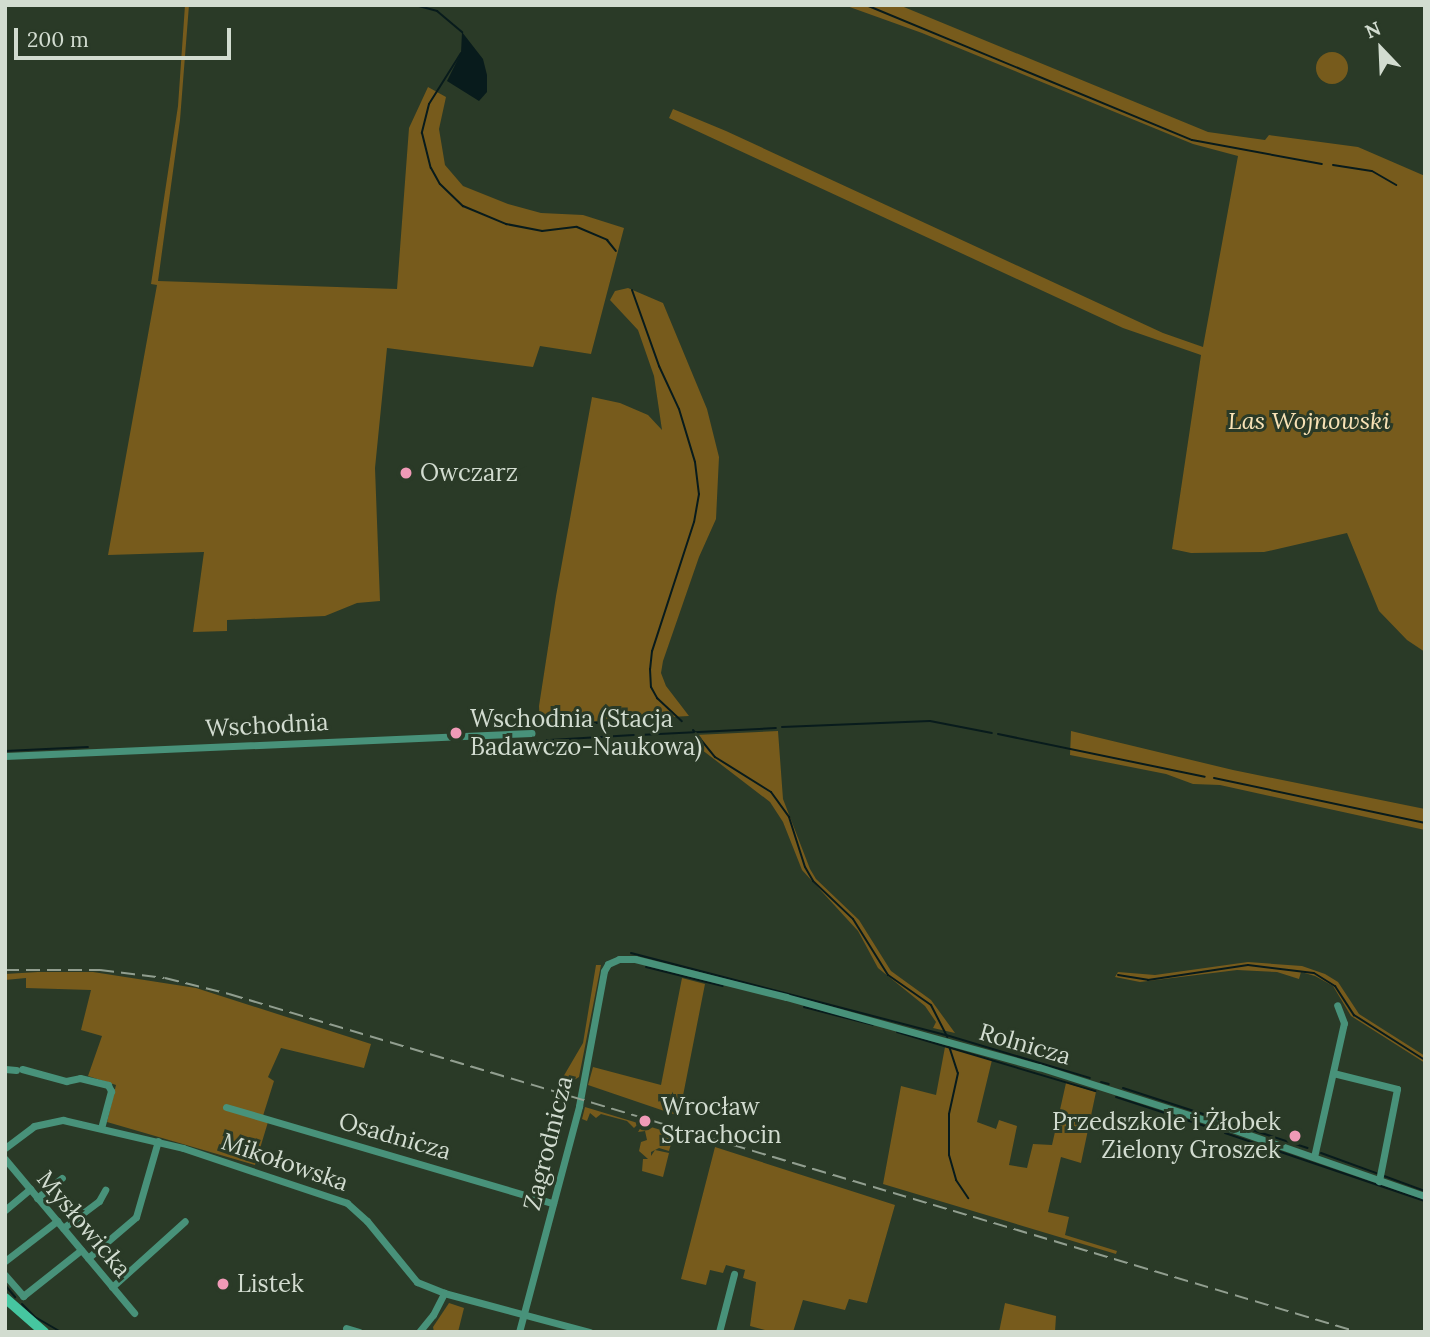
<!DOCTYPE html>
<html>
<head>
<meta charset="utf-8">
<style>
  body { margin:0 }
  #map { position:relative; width:1430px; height:1337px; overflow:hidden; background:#2a3a27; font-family:Lora,serif }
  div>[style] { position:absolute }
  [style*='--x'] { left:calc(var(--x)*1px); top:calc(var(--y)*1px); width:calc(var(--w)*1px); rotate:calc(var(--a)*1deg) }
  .green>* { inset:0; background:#775b1c }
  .round { border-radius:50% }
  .water>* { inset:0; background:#081b1c }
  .stream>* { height:2px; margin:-1px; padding:0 1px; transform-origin:1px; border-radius:1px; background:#081b1c }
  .minor>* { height:7px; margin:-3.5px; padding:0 3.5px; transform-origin:3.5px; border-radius:3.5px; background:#48927a }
  .secondary>* { height:10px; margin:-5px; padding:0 5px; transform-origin:5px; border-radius:5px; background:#46c6a0 }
  .rail>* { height:2px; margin-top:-1px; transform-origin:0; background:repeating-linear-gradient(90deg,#919e8f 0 14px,transparent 0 21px) }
  .dots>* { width:19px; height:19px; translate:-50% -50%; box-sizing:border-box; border:4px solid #2a3a27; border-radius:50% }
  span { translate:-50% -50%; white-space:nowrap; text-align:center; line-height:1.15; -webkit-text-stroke:6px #2a3a27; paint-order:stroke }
  .park-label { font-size:24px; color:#f8e2b6; font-style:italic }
  .poi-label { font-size:24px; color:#d2dcd0 }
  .left { translate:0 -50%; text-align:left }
  .right { translate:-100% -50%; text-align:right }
  .street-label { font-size:24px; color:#d2dcd0 }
  .frame { position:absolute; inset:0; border:7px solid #d2dcd0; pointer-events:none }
  .north { position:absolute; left:1346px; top:14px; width:70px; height:70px; -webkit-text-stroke:5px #2a3a27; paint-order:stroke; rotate:337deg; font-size:19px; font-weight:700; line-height:28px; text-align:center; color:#d2dcd0 }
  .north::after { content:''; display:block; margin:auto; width:24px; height:32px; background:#d2dcd0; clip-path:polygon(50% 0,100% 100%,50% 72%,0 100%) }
  .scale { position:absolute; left:14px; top:28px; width:217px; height:32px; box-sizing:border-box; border:4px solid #d2dcd0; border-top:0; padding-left:9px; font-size:21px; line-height:24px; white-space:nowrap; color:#d2dcd0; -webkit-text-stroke:5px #2a3a27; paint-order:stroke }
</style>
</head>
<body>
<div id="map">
  <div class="green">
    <div style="clip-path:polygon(185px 5px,189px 5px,180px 120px,158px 281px,397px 289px,409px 128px,428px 87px,446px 97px,439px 129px,445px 165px,463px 186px,508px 204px,541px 213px,583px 215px,624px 228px,591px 354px,540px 346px,533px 367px,387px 348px,375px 468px,380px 601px,357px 603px,325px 616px,227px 620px,227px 631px,193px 632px,204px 552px,108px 555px,157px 285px,151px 284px,178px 106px)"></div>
    <div style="clip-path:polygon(844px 5px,899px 5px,1208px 132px,1265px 140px,1269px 135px,1358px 147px,1425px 176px,1425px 652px,1407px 640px,1379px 611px,1347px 533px,1264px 552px,1191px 553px,1172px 549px,1201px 355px,1123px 328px,669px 118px,673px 109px,726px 131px,1163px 333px,1203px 347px,1238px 156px,1193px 144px,922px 33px)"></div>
    <div class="round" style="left:1316px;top:52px;width:32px;height:32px"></div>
    <div style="clip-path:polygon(628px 288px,663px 303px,707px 409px,719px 457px,716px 519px,699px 557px,663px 661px,661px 673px,666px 686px,689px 716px,540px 724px,539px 706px,556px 596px,592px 397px,620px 403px,648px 415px,662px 430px,654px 376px,638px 330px,610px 300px,615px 291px)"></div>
    <div style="clip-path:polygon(778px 731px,783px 799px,810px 869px,816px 879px,859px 920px,891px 971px,931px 1000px,955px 1033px,933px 1028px,936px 1022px,925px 1006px,878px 968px,858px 931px,802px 870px,783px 822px,770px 802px,693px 743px,695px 735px)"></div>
    <div style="clip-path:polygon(1071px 731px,1233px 770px,1425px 809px,1425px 830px,1220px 785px,1193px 784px,1166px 774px,1070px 755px)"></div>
    <div style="clip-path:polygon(1248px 962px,1302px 966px,1325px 974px,1338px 982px,1359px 1014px,1425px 1056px,1425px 1063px,1351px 1016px,1333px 986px,1315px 976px,1301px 972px,1299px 979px,1277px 972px,1237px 970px,1140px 982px,1115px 977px,1118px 972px,1155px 975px)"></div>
    <div style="clip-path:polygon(596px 965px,601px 965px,579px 1077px,566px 1085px,559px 1084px,583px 1043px)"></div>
    <div style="clip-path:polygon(38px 972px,93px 972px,196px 988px,371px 1044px,364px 1068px,281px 1048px,268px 1077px,274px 1081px,262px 1119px,268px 1122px,255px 1165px,107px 1122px,116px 1085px,88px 1076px,102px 1036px,81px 1030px,91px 990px,26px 988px,26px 978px,5px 980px,5px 974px)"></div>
    <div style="clip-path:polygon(682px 978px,705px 984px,679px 1116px,588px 1085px,593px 1067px,661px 1085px)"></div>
    <div style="clip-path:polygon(945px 1047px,992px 1060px,977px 1122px,996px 1129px,999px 1120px,1017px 1126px,1009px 1165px,1027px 1168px,1033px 1144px,1052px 1145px,1066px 1083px,1096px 1092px,1081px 1163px,1061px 1157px,1048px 1212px,1069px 1217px,1065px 1235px,1117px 1251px,1116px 1254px,883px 1184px,901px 1086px,936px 1095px)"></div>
    <div style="clip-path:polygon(585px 1107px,674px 1134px,669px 1151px,659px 1148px,651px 1152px,651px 1156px,655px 1150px,669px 1153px,663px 1177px,642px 1171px,643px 1159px,648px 1159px,639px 1151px,641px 1142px,647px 1140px,645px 1131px,638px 1132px,641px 1127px,638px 1124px,634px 1128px,627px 1121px,601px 1114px,596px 1118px,590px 1113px,587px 1121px,582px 1119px)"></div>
    <div style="clip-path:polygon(715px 1147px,895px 1205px,867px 1303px,849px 1299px,845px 1310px,803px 1300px,793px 1332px,773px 1332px,750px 1326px,756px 1282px,743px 1278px,745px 1270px,726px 1265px,723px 1273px,710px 1270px,706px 1285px,681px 1279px)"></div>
    <div style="clip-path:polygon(449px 1303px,464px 1308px,458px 1332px,434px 1332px,433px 1327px)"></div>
    <div style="clip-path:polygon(1005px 1303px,1056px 1316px,1055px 1332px,999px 1332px)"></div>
  </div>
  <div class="water">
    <div style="clip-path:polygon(462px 32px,483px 59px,487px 75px,487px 92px,479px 101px,447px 81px,461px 53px)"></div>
  </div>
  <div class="stream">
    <div style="--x:415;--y:5;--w:23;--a:15"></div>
    <div style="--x:437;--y:11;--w:33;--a:40"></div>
    <div style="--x:866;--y:5;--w:353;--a:22.5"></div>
    <div style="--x:1192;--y:140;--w:132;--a:10.5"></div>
    <div style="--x:461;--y:53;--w:60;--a:122.1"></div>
    <div style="--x:429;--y:104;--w:30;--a:104"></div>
    <div style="--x:422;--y:133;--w:36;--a:76"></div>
    <div style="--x:431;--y:168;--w:18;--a:61"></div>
    <div style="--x:440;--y:184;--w:32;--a:44"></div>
    <div style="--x:463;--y:206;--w:47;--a:22.7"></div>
    <div style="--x:506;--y:224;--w:37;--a:11"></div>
    <div style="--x:542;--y:231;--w:35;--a:-7"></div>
    <div style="--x:577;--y:227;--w:33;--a:23"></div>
    <div style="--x:607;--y:240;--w:14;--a:51"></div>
    <div style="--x:1333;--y:165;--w:39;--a:9"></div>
    <div style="--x:1372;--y:171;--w:28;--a:30"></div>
    <div style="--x:632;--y:290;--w:81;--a:70.4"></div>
    <div style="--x:659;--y:366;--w:47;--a:65.1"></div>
    <div style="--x:679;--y:409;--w:55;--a:73.2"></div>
    <div style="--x:695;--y:462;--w:32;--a:83"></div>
    <div style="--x:699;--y:494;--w:28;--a:100"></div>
    <div style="--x:694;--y:522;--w:136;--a:108"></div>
    <div style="--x:652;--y:651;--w:18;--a:96"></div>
    <div style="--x:650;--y:669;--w:18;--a:87"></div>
    <div style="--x:651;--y:687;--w:13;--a:61"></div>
    <div style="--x:657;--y:698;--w:34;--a:43"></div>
    <div style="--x:544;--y:725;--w:102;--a:-2.2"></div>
    <div style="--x:782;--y:727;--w:148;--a:-2.3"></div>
    <div style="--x:930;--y:721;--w:63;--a:11"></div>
    <div style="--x:693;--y:730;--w:35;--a:51"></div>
    <div style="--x:715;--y:757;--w:66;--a:32"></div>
    <div style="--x:771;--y:792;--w:31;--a:54"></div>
    <div style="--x:789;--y:817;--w:52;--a:72.3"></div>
    <div style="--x:805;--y:867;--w:16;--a:60"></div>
    <div style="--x:813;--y:881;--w:55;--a:43.5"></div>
    <div style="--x:853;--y:919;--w:66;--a:58"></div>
    <div style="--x:888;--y:975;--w:52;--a:34.9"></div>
    <div style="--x:931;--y:1005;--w:36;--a:63"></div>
    <div style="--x:998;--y:734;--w:211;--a:11.7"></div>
    <div style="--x:639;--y:735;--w:137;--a:-2.9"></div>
    <div style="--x:485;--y:744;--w:149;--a:-3.5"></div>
    <div style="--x:5;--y:751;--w:83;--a:-2.8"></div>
    <div style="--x:1214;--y:778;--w:216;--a:12"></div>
    <div style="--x:631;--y:953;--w:325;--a:14.6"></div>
    <div style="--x:946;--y:1035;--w:150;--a:16.6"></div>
    <div style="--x:646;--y:967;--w:79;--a:13.9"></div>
    <div style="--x:1118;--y:975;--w:30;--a:9"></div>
    <div style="--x:1148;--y:980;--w:101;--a:-8.5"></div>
    <div style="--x:1248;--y:965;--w:66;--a:6.9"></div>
    <div style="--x:1314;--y:973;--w:25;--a:32"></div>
    <div style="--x:1335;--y:986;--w:35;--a:57"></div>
    <div style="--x:1354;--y:1015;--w:84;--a:32.4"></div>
    <div style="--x:804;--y:1007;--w:71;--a:14.6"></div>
    <div style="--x:897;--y:1032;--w:207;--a:16.6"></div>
    <div style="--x:949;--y:1046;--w:28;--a:72"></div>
    <div style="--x:958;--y:1073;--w:42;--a:102.4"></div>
    <div style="--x:949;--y:1114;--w:41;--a:90"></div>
    <div style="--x:949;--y:1155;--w:26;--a:74"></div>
    <div style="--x:956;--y:1180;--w:22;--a:56"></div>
    <div style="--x:1101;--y:1082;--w:8;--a:14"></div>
    <div style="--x:1123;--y:1088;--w:194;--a:18"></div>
    <div style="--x:1116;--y:1097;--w:103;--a:18.1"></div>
    <div style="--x:1225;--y:1133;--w:211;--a:18.8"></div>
    <div style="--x:1321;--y:1153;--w:59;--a:20"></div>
    <div style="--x:1384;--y:1176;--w:44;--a:20.1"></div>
    <div style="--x:5;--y:1285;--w:16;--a:50"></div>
    <div style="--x:22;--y:1304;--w:18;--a:45"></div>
    <div style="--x:35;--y:1317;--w:30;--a:30"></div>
  </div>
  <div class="minor">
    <div style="--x:5;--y:756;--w:527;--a:-2.5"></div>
    <div style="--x:5;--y:1069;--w:11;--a:5"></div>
    <div style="--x:22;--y:1069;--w:46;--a:15.3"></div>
    <div style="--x:66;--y:1081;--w:14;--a:-12"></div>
    <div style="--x:80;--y:1078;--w:29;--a:14"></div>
    <div style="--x:108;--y:1085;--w:7;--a:63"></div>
    <div style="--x:111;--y:1091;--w:38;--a:105"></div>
    <div style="--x:1333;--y:1073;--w:66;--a:14"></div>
    <div style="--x:1397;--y:1089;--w:94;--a:101.1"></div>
    <div style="--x:226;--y:1107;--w:341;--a:16.4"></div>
    <div style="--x:5;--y:1148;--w:36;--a:-37"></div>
    <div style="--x:34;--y:1126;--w:30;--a:-12"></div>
    <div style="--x:63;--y:1120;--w:123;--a:13.1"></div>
    <div style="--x:183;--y:1148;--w:173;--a:18.5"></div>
    <div style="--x:347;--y:1203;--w:27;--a:42"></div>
    <div style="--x:367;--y:1221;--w:79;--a:50.7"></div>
    <div style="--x:417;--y:1282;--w:29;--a:22"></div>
    <div style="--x:444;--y:1293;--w:151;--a:15"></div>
    <div style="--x:1314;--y:1157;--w:137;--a:-77.4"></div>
    <div style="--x:1344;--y:1023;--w:19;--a:-111"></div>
    <div style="--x:5;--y:1159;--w:201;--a:50"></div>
    <div style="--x:37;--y:1198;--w:32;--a:-39"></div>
    <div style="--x:5;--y:1210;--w:33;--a:-40"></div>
    <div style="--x:63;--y:1228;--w:45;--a:-36.9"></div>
    <div style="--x:99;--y:1201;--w:13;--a:-61"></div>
    <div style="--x:88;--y:1258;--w:63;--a:-40.5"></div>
    <div style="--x:136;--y:1217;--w:79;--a:-73.9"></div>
    <div style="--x:5;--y:1261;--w:66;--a:-37.6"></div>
    <div style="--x:5;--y:1275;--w:28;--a:49"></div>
    <div style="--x:23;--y:1296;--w:74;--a:-38.4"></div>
    <div style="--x:112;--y:1287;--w:98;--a:-42.1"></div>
    <div style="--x:346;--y:1328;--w:14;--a:17"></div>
    <div style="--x:419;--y:1332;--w:22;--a:-51"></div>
    <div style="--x:433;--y:1315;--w:25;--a:-63"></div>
    <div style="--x:519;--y:1332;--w:234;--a:-75.1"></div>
    <div style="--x:579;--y:1106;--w:137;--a:-79.5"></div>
    <div style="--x:604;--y:971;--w:8;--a:-60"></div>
    <div style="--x:608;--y:964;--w:12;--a:-24"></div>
    <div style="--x:619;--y:959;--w:16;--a:0"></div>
    <div style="--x:635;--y:959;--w:156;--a:14.1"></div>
    <div style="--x:786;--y:997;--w:263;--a:15.5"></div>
    <div style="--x:1039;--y:1067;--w:185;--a:17.7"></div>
    <div style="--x:1215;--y:1123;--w:222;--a:19.2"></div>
    <div style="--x:719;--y:1332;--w:60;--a:-75.5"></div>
  </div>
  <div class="secondary">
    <div style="--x:5;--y:1298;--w:52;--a:41.1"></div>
  </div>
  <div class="rail">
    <div style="--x:5;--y:970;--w:95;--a:0"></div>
    <div style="--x:100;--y:970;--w:65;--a:7"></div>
    <div style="--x:165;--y:978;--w:66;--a:14"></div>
    <div style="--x:229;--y:994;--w:1179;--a:16.67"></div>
  </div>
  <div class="dots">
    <div style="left:406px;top:473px;background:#f09ab7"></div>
    <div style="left:456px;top:733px;background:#f09ab7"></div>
    <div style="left:645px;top:1121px;background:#f09ab7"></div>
    <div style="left:1295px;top:1136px;background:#f09ab7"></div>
    <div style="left:223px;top:1284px;background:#f09ab7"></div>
  </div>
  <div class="park-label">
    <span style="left:1309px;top:421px">Las Wojnowski</span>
  </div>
  <div class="poi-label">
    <span class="left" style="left:420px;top:473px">Owczarz</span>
    <span class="left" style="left:470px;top:733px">Wschodnia (Stacja<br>Badawczo-Naukowa)</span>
    <span class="left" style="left:661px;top:1121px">Wrocław<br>Strachocin</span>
    <span class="right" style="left:1281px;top:1136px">Przedszkole i Żłobek<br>Zielony Groszek</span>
    <span class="left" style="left:237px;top:1284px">Listek</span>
  </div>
  <div class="street-label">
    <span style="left:267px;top:725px;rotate:-3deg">Wschodnia</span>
    <span style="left:1025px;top:1044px;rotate:16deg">Rolnicza</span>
    <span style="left:395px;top:1136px;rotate:16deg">Osadnicza</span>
    <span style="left:548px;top:1143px;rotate:-76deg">Zagrodnicza</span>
    <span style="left:285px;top:1162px;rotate:19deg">Mikołowska</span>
    <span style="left:84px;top:1224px;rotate:50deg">Mysłowicka</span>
  </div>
  <div class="frame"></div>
  <div class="north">N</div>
  <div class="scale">200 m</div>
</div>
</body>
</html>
